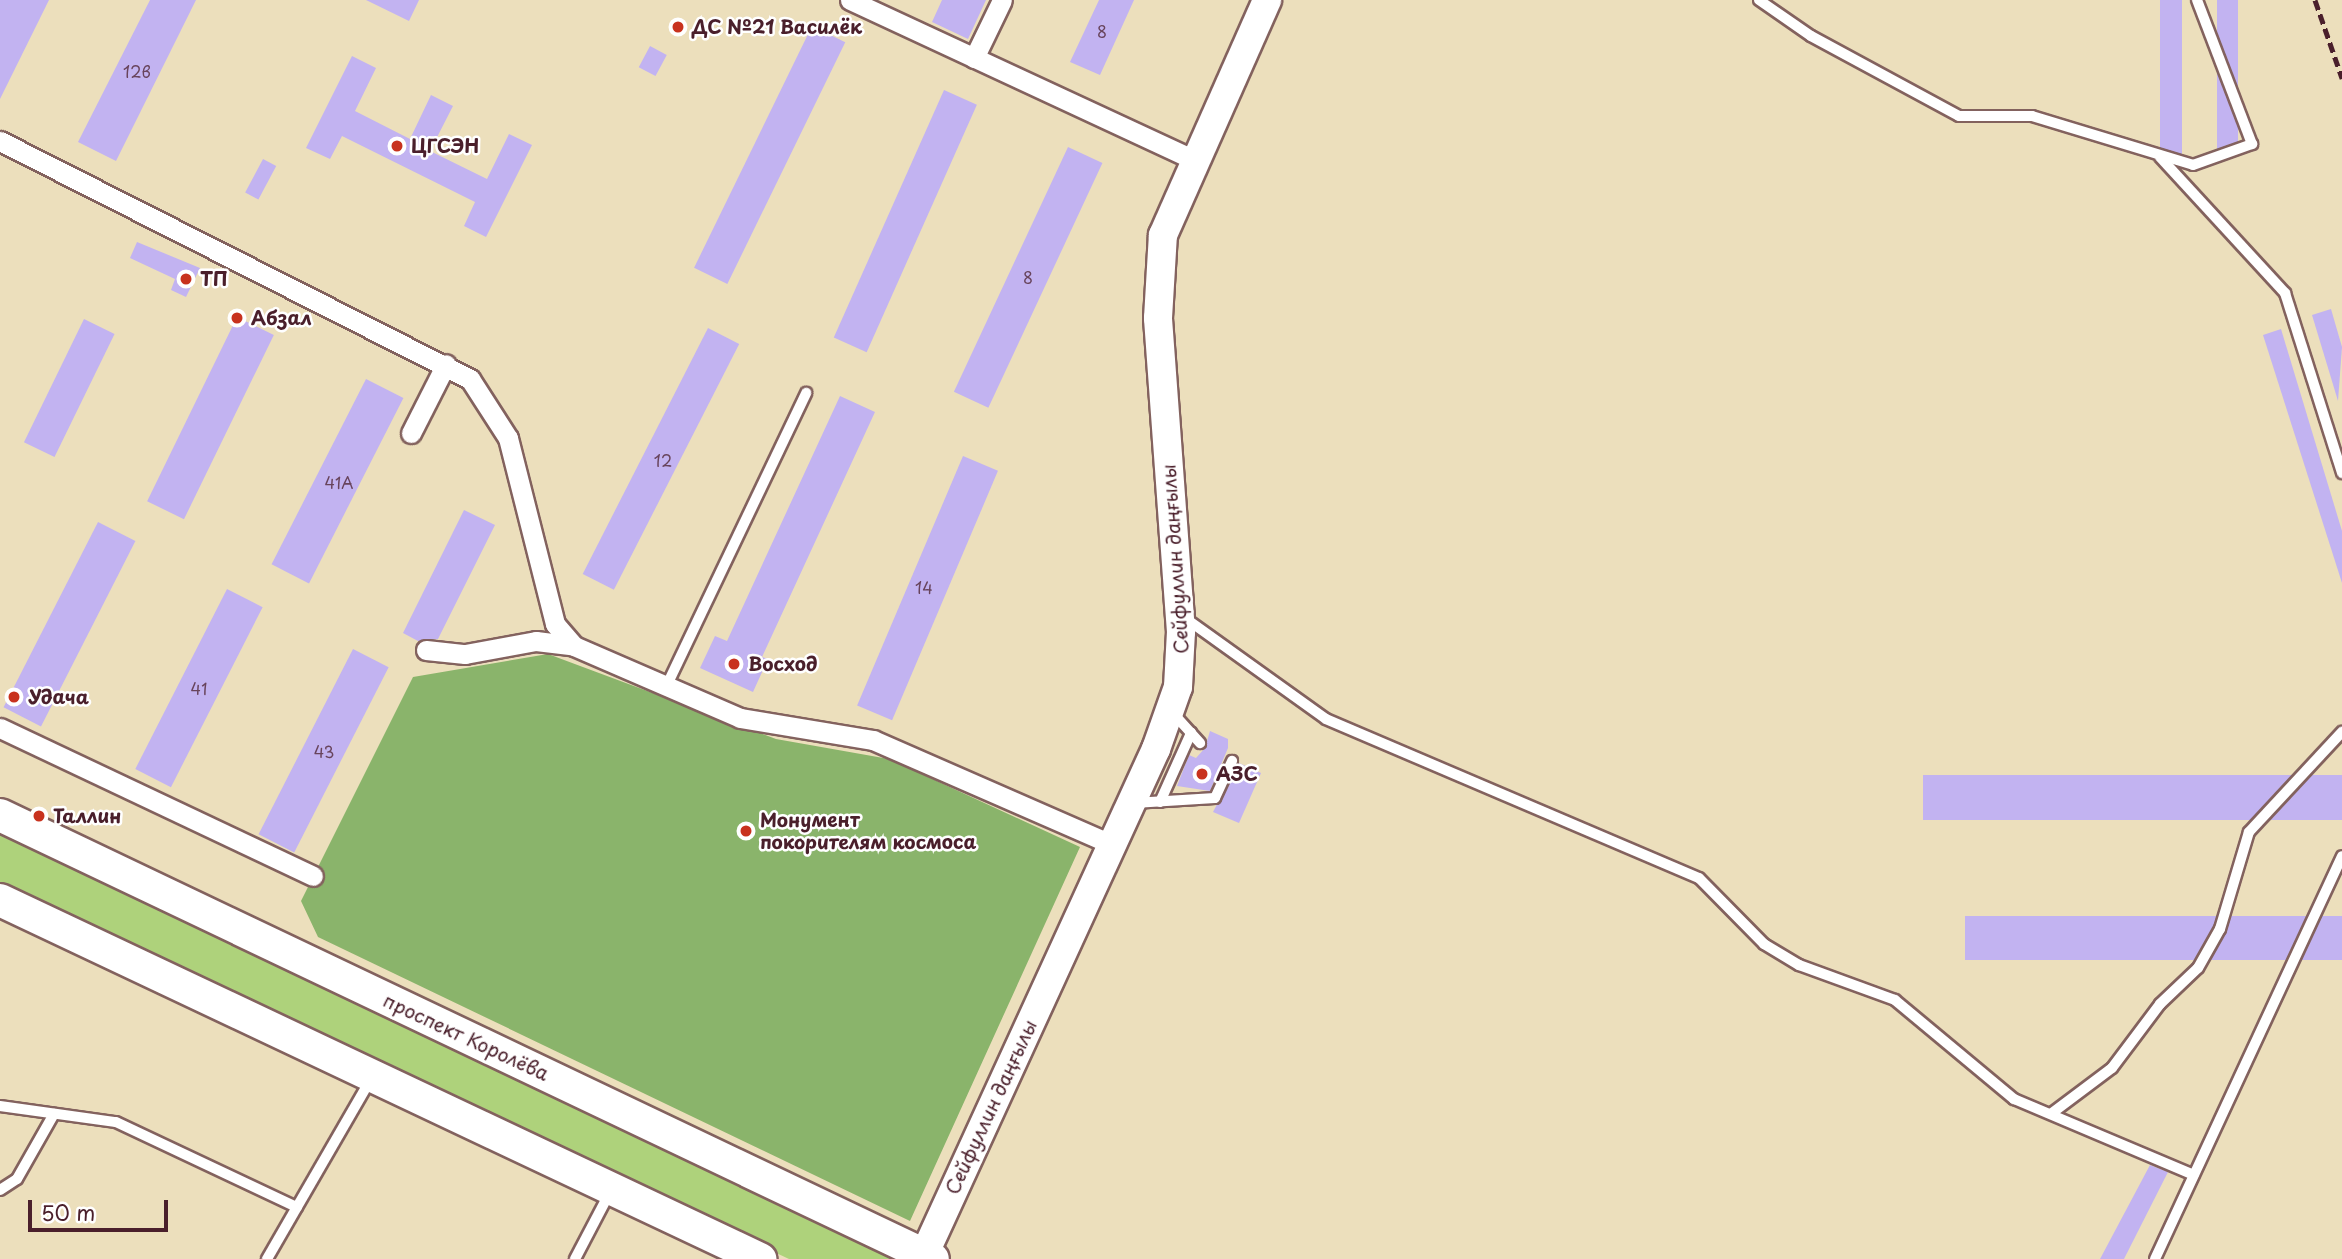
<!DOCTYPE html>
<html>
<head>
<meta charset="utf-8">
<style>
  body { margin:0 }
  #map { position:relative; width:2342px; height:1259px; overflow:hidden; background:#ecdfbc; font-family:"Playpen Sans",sans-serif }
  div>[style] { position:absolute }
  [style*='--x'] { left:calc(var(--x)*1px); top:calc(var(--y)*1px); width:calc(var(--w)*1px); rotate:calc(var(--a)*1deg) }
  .green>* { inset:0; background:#aed27b }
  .forest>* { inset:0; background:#8ab46b }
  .building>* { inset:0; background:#c2b3f1; transform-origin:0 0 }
  .roads { filter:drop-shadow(2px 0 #83625e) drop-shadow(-2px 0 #83625e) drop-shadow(0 2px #83625e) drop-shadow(0 -2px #83625e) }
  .lane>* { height:10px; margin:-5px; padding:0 5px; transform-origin:5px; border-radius:5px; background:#fff }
  .street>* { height:19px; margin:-9.5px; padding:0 9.5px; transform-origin:9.5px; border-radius:9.5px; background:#fff }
  .secondary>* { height:28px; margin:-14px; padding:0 14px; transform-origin:14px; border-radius:14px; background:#fff }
  .primary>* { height:32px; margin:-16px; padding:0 16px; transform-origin:16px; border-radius:16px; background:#fff }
  .rail>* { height:5px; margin-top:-2.5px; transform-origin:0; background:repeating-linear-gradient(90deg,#4a1f2b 0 10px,transparent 0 15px) }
  .dots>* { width:19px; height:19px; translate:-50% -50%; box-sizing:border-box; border:4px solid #fff; border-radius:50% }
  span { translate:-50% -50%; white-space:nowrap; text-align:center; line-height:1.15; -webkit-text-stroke:5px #fff; paint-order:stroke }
  .number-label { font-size:16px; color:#68445c }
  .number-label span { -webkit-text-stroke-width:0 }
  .poi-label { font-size:19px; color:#4a1f2b; font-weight:700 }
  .left { translate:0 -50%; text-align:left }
  .street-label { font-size:19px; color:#4a1f2b }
  .scale { position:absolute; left:28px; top:1200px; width:140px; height:32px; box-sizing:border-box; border:4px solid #4a1f2b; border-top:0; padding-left:9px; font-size:21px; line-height:24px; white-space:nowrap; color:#4a1f2b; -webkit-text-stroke:5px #fff; paint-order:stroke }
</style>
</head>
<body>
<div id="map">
  <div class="green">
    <div style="clip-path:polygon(0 830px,886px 1254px,891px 1259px,789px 1259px,0 886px)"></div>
  </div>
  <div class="forest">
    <div style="clip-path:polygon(548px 654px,776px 739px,889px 759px,1080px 847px,910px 1221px,318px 937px,301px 901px,413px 677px)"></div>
  </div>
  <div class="building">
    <div style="clip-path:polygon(0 0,49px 0,0 99px)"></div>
    <div style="clip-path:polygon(150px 0,196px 0,116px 161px,78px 142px)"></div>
    <div style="clip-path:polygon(366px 0,419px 0,409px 21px)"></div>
    <div style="clip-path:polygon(942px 0,986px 0,968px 39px,932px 22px)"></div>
    <div style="clip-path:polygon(1099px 0,1134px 0,1100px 75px,1070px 62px)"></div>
    <div style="left:2160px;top:0;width:22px;height:159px"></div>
    <div style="left:2217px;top:0;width:21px;height:155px"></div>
    <div style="left:812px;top:26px;width:37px;height:269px;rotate:26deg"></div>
    <div style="left:650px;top:46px;width:19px;height:24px;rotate:28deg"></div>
    <div style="clip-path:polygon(352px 56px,376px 68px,355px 111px,410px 139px,431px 95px,453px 106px,430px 151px,487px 179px,509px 134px,532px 145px,486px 237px,464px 226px,475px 202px,342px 136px,330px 159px,306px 148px)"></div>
    <div style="left:944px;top:90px;width:36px;height:271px;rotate:24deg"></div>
    <div style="left:1068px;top:147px;width:38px;height:270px;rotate:25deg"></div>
    <div style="left:263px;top:159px;width:15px;height:38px;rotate:28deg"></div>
    <div style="clip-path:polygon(137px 242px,200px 268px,186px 297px,171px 290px,175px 279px,130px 258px)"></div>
    <div style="clip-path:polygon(2331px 309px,2342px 347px,2338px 401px,2312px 315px)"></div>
    <div style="left:237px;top:317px;width:41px;height:205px;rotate:26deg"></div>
    <div style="left:84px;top:319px;width:34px;height:137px;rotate:26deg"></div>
    <div style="left:708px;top:328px;width:35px;height:276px;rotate:27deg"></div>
    <div style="clip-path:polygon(2281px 329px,2342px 531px,2342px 583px,2263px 335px)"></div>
    <div style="left:366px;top:379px;width:42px;height:208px;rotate:27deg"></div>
    <div style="clip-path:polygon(840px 396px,875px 412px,762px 657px,768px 659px,753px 692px,700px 668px,715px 636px,727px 641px)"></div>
    <div style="left:963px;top:456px;width:38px;height:271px;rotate:23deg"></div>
    <div style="clip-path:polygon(464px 510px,495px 525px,438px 639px,418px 641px,403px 633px)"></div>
    <div style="left:98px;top:522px;width:42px;height:208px;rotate:27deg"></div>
    <div style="left:227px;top:589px;width:40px;height:202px;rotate:27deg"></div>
    <div style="left:353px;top:649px;width:40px;height:208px;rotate:27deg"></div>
    <div style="clip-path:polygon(1210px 731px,1228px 739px,1228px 748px,1210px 791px,1177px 786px,1189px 755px,1196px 758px,1205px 748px)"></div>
    <div style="clip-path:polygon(1239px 763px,1261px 773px,1239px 823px,1213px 812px)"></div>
    <div style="left:2342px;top:775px;width:45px;height:419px;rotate:90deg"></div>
    <div style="left:2342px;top:916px;width:44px;height:377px;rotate:90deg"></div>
    <div style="clip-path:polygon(2150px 1165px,2168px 1172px,2124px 1259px,2100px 1259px)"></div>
  </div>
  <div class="roads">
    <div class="lane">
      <div style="--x:1759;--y:0;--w:63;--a:34.7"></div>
      <div style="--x:1811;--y:36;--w:168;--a:28.4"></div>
      <div style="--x:1959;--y:116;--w:73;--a:0"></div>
      <div style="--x:2032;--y:116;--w:168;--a:16.9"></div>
      <div style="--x:2193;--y:165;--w:63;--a:-19.6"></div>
      <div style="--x:2252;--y:144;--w:154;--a:-110.9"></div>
      <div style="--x:2160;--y:157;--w:185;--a:47.4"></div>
      <div style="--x:2285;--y:293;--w:189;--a:72.4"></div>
      <div style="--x:1185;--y:618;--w:173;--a:35.6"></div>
      <div style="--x:1326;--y:719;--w:405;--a:23.1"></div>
      <div style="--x:1699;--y:878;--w:93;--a:45.4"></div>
      <div style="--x:1764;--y:944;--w:41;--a:31"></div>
      <div style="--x:1799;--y:965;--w:102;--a:20"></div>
      <div style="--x:1895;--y:1000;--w:155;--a:39.8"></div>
      <div style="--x:2014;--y:1099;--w:195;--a:22.9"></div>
      <div style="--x:666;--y:687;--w:326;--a:-64.5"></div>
      <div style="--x:1172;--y:712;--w:42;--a:47.9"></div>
      <div style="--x:1160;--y:802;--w:76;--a:-65.8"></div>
      <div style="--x:1134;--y:803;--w:81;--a:-3.5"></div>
      <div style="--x:1215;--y:798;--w:41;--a:-65.3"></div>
      <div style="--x:0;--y:1106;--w:117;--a:7.9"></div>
      <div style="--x:116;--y:1122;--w:200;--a:25.2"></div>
      <div style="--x:2052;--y:1113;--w:75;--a:-36.9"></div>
      <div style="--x:2112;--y:1068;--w:80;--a:-53.1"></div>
      <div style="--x:2160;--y:1004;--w:52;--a:-43.5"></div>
      <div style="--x:2198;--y:968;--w:45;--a:-60.6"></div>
      <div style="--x:2220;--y:929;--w:101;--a:-73.4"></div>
      <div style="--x:2249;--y:832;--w:137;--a:-47.1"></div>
      <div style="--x:0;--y:1190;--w:20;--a:-33"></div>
      <div style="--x:17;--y:1179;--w:75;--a:-60.4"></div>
      <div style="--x:267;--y:1259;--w:208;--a:-60"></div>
      <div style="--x:575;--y:1259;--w:76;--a:-62.4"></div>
      <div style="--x:2155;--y:1259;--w:444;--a:-65.1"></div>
    </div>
    <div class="street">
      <div style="--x:850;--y:0;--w:379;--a:24.9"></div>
      <div style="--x:974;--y:58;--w:64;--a:-64.2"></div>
      <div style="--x:0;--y:141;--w:527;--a:26.86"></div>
      <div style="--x:470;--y:379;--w:70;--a:57.2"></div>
      <div style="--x:508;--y:438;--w:192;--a:75.8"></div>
      <div style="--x:555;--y:624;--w:29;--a:49"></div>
      <div style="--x:411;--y:433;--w:77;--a:-63.1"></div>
      <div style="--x:426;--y:650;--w:39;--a:6"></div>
      <div style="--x:465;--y:654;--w:72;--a:-10.4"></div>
      <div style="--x:536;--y:641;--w:38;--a:7"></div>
      <div style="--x:574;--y:646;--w:181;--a:23.4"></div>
      <div style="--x:740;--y:718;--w:135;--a:9.4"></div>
      <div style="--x:873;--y:740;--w:260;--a:23.6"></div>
      <div style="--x:0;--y:728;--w:346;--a:25.3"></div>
    </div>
    <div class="secondary">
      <div style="--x:924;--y:1255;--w:557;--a:-65.37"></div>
      <div style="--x:1156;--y:749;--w:66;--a:-70.5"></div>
      <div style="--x:1178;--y:687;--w:55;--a:-86.9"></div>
      <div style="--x:1181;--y:632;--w:315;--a:-94.2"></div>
      <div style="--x:1158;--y:318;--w:83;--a:-86.6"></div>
      <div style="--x:1163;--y:235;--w:257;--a:-66.1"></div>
    </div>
    <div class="primary">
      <div style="--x:0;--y:815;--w:1033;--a:25.45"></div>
      <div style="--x:0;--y:900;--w:841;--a:25.28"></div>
    </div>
  </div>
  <div class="rail">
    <div style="--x:2315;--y:0;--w:83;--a:70.9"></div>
  </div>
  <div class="dots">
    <div style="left:678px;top:27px;background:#c8321e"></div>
    <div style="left:397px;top:146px;background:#c8321e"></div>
    <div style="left:186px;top:279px;background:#c8321e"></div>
    <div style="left:237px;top:318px;background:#c8321e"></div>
    <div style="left:734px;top:664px;background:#c8321e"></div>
    <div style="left:14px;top:697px;background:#c8321e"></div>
    <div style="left:1202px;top:774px;background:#c8321e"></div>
    <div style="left:39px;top:816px;background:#c8321e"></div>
    <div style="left:746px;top:831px;background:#c8321e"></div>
  </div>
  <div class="number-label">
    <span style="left:1102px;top:31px">8</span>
    <span style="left:137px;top:71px">12в</span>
    <span style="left:1028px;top:277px">8</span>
    <span style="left:663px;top:460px">12</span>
    <span style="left:339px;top:482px">41А</span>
    <span style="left:924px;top:587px">14</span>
    <span style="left:199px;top:688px">41</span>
    <span style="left:324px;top:751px">43</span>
  </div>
  <div class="poi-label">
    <span class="left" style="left:692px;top:27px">ДС №21 Василёк</span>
    <span class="left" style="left:411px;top:146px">ЦГСЭН</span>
    <span class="left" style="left:200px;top:279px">ТП</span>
    <span class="left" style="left:251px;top:318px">Абзал</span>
    <span class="left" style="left:748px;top:664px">Восход</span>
    <span class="left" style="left:28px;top:697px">Удача</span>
    <span class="left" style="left:1216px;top:774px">АЗС</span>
    <span class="left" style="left:53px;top:816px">Таллин</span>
    <span class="left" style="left:760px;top:831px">Монумент<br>покорителям космоса</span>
  </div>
  <div class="street-label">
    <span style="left:1175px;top:559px;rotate:-94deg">Сейфуллин даңғылы</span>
    <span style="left:466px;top:1037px;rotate:25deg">проспект Королёва</span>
    <span style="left:991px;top:1107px;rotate:-65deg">Сейфуллин даңғылы</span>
  </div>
  <div class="scale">50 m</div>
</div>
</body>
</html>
